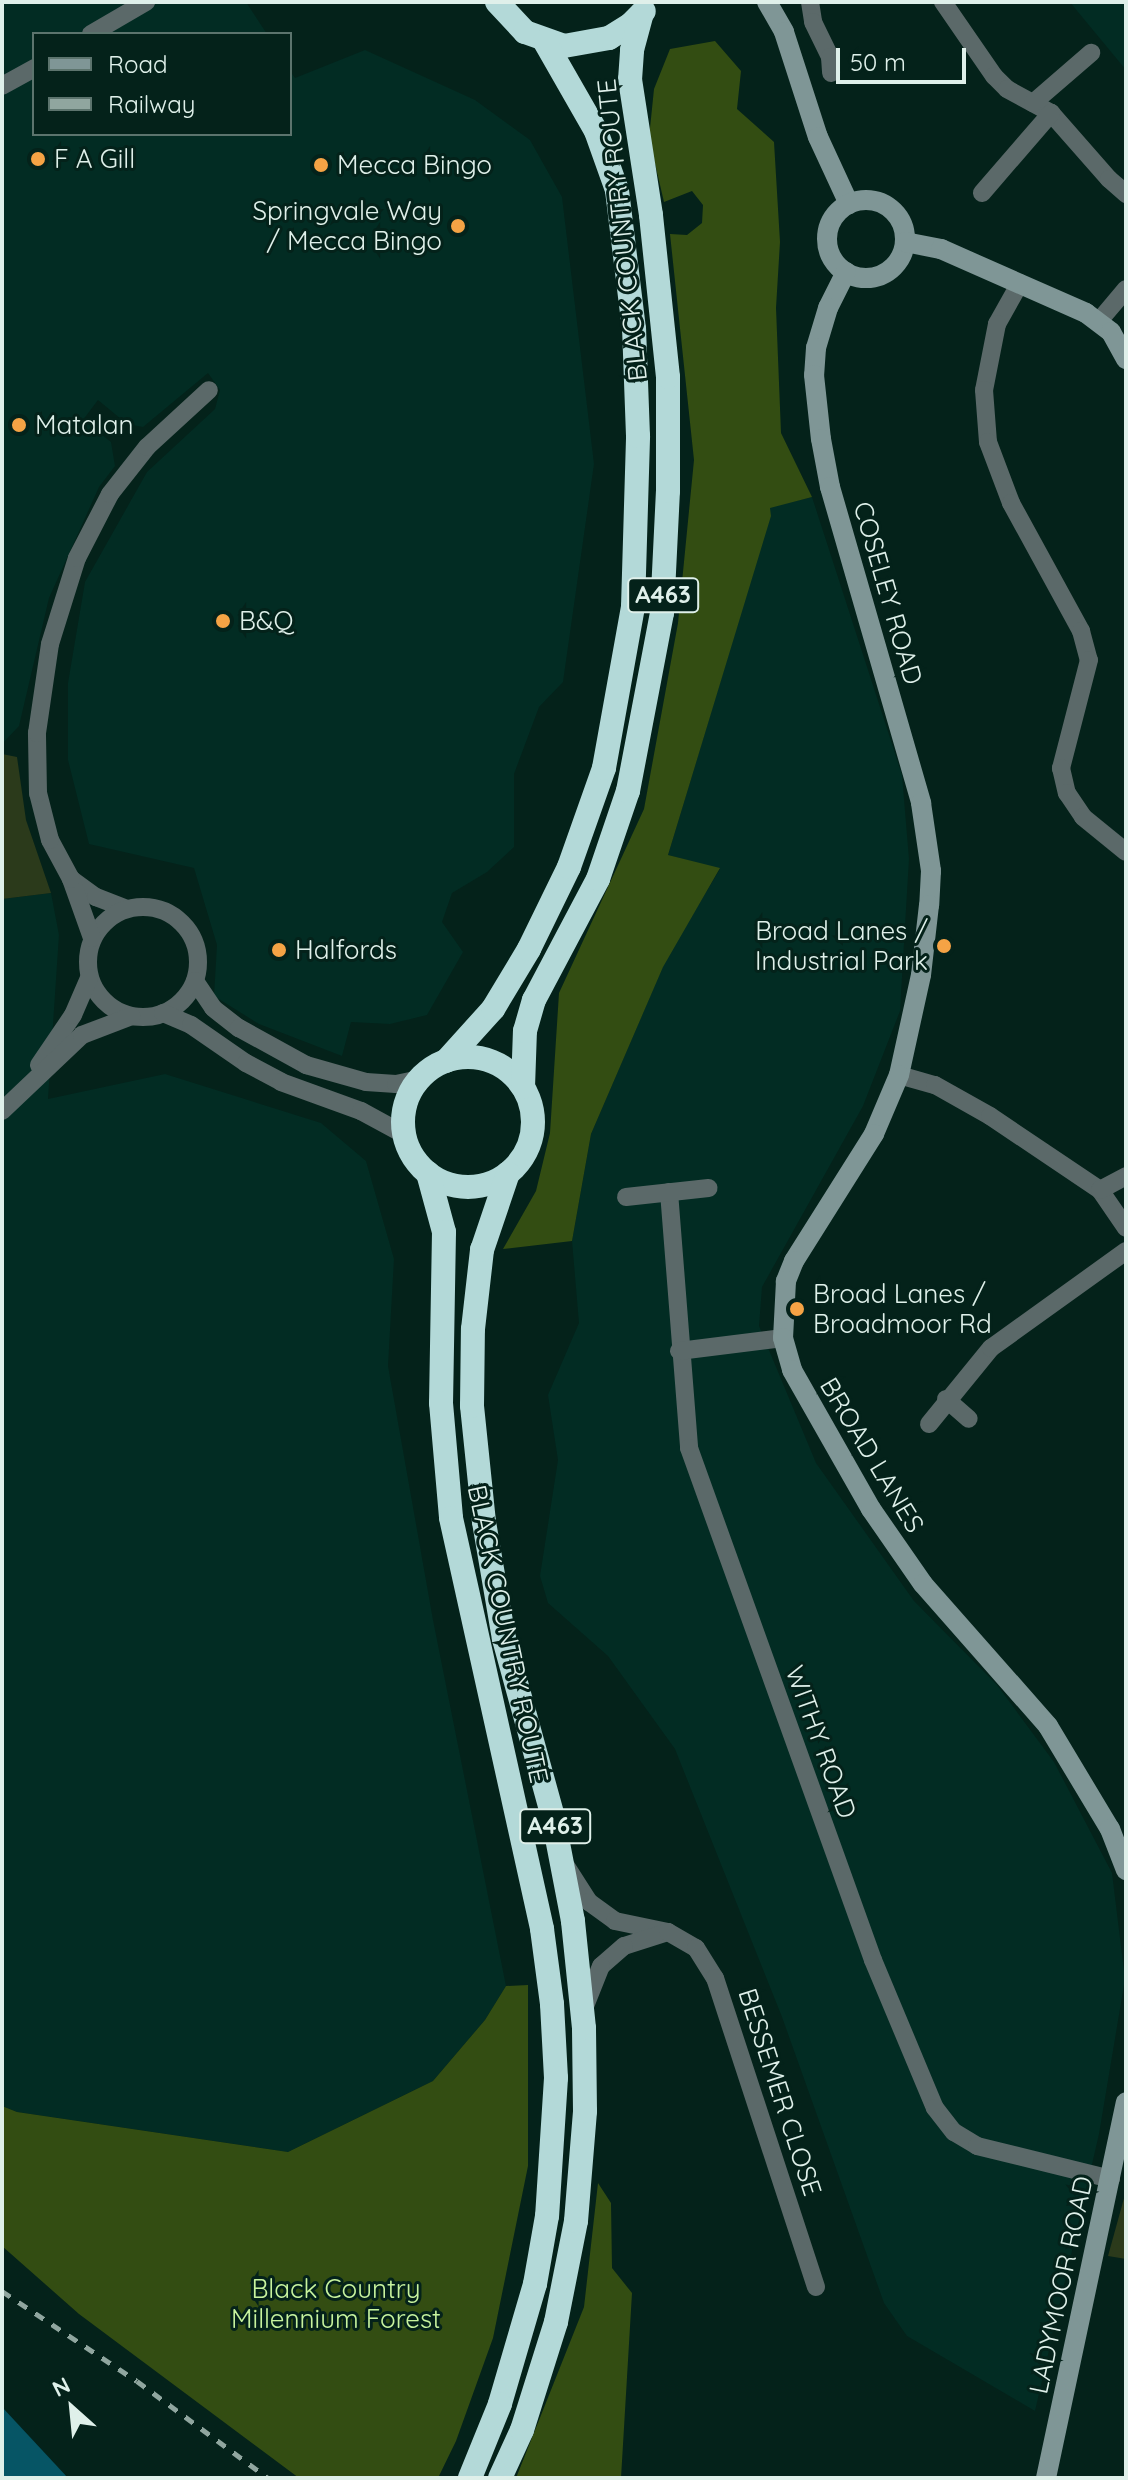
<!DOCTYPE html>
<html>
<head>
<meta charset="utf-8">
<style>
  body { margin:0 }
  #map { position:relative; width:1128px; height:2480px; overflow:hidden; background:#04221a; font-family:Quicksand,sans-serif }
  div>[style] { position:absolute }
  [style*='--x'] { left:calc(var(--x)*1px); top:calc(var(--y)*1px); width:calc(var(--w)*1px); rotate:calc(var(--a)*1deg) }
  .built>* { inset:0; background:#022c23 }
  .green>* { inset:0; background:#2b3a1b }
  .forest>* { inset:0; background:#334d12 }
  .water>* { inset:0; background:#065565 }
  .street>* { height:18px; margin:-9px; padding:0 9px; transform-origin:9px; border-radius:9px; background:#5b6969 }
  .street>.ring { margin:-9px; padding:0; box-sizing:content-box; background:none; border:18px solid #5b6969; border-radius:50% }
  .secondary>* { height:20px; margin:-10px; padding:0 10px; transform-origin:10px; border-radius:10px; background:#7f9696 }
  .secondary>.ring { margin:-10px; padding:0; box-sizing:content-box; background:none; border:20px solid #7f9696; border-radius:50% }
  .highway>* { height:24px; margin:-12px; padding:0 12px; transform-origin:12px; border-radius:12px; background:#b3d9d8 }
  .highway>.ring { margin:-12px; padding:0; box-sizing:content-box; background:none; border:24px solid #b3d9d8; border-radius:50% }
  .rail>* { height:5px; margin-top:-2.5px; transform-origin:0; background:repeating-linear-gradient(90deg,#90a69f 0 10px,transparent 0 20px) }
  .dots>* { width:22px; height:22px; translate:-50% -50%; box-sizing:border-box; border:4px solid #04221a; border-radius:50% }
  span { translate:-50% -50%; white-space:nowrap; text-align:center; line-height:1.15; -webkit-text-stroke:6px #04221a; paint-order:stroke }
  .shield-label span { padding:2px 6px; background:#04221a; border:2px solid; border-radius:6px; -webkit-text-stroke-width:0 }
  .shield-label { font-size:24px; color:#dff0ea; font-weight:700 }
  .poi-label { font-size:26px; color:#dff0ea }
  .left { translate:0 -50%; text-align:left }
  .right { translate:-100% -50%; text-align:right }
  .street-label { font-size:26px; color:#dff0ea }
  .park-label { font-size:26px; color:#c8f49e }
  .frame { position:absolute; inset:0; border:4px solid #dff0ea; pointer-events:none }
  .legend { position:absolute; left:32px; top:32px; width:260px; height:104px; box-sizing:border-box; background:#04221a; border:2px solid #5c746d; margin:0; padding:10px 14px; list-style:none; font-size:24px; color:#dff0ea }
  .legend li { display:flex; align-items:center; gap:16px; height:40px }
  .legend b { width:40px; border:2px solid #5c746d }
  .north { position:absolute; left:32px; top:2368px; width:80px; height:80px; -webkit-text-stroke:6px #04221a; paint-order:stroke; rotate:333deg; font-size:22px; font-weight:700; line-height:32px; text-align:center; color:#dff0ea }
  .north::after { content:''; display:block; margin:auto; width:28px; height:36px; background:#dff0ea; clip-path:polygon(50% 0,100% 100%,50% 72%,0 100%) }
  .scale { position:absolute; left:836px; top:48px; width:130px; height:36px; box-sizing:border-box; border:4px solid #dff0ea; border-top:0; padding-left:10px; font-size:24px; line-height:28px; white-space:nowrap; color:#dff0ea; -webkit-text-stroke:6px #04221a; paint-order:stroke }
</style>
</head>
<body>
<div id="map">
  <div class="built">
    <div style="clip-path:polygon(2px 2px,246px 2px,267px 34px,34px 34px,34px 134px,290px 134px,290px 71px,295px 78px,365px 50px,475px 100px,530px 140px,562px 197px,594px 464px,563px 682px,539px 707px,514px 774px,514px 847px,487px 872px,452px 893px,442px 922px,463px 952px,427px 1015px,390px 1024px,351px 1022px,342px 1056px,259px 1024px,214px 996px,217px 945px,194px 868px,89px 844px,68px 760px,68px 683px,85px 582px,147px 472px,215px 409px,220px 390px,208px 373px,143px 427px,127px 424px,98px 400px,83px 420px,111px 442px,115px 466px,99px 487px,49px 598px,19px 726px,2px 744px)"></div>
    <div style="clip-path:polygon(1070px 2px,1126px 2px,1126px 70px,1078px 12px)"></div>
    <div style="clip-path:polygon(812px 497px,902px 775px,909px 859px,900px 1011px,863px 1106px,762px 1287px,759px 1326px,816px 1463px,914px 1601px,997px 1685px,1054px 1762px,1112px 1873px,1125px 1979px,1099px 2134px,1035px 2411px,907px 2336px,884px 2303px,782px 2017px,675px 1749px,608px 1656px,548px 1603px,540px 1576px,558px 1460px,548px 1395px,579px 1323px,572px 1241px,591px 1134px,666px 959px,720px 869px,668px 855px,770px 516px,770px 507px)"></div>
    <div style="clip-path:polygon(51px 893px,59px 935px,48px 1099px,165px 1074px,321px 1123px,366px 1161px,394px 1259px,388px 1366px,433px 1620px,506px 1986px,485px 2020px,433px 2081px,288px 2152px,17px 2112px,2px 2106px,2px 899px)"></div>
  </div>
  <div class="green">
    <div style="clip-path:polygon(2px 754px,17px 757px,26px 820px,51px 893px,2px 899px)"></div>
    <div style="clip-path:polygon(1126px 2191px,1126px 2259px,1108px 2256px)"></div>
  </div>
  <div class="forest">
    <div style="clip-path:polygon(715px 41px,741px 71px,737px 109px,774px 142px,780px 242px,776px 308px,781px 433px,812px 497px,770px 508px,771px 516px,668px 855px,720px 868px,663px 967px,591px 1134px,572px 1241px,503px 1249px,536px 1191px,550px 1133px,559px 993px,644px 809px,678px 623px,694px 460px,670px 234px,687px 235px,702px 223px,703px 205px,692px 191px,664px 202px,649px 138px,654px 89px,670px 49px)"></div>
    <div style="clip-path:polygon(528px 1985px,528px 2166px,493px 2338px,456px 2441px,438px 2478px,299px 2478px,79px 2314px,2px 2246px,2px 2106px,17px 2112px,288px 2152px,433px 2081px,485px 2020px,506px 1986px)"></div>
    <div style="clip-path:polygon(598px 2183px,611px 2203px,612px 2268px,632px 2293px,621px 2478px,516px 2478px,584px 2307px)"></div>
  </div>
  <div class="water">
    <div style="clip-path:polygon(2px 2407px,55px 2464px,68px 2478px,5px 2478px,2px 2473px)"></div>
  </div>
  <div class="street">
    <div style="--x:810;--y:2;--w:20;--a:81"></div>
    <div style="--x:813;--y:22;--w:39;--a:64"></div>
    <div style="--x:830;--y:57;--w:16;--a:86"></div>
    <div style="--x:943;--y:2;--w:90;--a:55.4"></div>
    <div style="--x:994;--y:76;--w:18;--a:45"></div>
    <div style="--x:1007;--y:89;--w:50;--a:28.6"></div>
    <div style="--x:1051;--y:113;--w:88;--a:48.7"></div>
    <div style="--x:1109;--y:179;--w:23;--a:41"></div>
    <div style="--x:91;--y:34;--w:64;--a:-30.2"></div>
    <div style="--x:2;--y:86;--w:37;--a:-29"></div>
    <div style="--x:1033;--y:103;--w:77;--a:-40.8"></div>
    <div style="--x:982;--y:193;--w:106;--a:-49.2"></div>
    <div style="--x:1020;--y:283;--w:47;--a:119.3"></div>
    <div style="--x:997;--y:324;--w:67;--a:101.1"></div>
    <div style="--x:984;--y:390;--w:52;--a:85.6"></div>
    <div style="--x:988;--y:442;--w:65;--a:69.3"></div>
    <div style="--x:1011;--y:503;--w:146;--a:61.3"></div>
    <div style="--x:1081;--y:631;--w:30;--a:75"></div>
    <div style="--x:1089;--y:660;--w:112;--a:104.5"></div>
    <div style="--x:1061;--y:768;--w:26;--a:77"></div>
    <div style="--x:1067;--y:793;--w:29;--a:56"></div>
    <div style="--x:1083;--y:817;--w:55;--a:39.1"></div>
    <div style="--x:1099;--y:321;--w:42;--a:-49.8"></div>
    <div style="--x:71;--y:879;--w:31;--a:36"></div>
    <div style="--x:96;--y:897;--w:33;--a:21"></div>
    <div class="ring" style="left:88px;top:907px;width:92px;height:92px"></div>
    <div style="--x:92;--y:938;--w:63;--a:-109.6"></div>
    <div style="--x:71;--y:879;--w:44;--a:-118.3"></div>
    <div style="--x:50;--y:840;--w:49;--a:-104.3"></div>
    <div style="--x:38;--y:793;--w:60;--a:-91"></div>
    <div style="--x:37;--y:733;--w:90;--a:-81.7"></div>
    <div style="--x:50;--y:644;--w:90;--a:-72.6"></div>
    <div style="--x:77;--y:558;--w:72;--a:-62.7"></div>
    <div style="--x:110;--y:494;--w:60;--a:-51.8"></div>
    <div style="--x:147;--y:447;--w:84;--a:-42.6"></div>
    <div style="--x:195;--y:981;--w:32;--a:56"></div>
    <div style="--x:213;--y:1008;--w:33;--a:38"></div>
    <div style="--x:239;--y:1028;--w:77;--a:28.9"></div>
    <div style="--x:306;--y:1065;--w:62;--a:15.8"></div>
    <div style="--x:366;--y:1082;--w:30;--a:4"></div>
    <div style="--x:396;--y:1084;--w:24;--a:-12"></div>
    <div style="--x:163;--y:1013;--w:30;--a:23"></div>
    <div style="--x:191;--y:1025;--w:67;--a:34.6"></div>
    <div style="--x:246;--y:1063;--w:40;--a:28"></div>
    <div style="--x:281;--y:1082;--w:85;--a:19.9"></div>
    <div style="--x:361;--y:1111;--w:50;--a:28.6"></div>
    <div style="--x:39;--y:1065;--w:60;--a:-55.8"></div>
    <div style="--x:73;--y:1015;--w:40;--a:-66.6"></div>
    <div style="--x:899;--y:1075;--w:37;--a:16"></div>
    <div style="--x:935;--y:1085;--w:63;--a:29.4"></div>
    <div style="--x:990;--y:1116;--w:133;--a:33.9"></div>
    <div style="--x:1100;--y:1190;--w:46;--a:55.6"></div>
    <div style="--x:2;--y:1111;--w:110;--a:-43.5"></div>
    <div style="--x:82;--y:1035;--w:53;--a:-20.8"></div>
    <div style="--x:1100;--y:1190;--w:30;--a:-28"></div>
    <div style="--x:669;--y:1192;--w:257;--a:85.5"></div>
    <div style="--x:689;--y:1448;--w:544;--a:70.23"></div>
    <div style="--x:873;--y:1960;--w:160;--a:67.3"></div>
    <div style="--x:935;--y:2108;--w:31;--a:52"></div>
    <div style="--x:954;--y:2132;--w:27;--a:31"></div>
    <div style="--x:977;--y:2146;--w:138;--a:13.8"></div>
    <div style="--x:626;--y:1197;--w:83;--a:-6.2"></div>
    <div style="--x:679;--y:1351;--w:105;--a:-7.1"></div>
    <div style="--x:946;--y:1399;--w:30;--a:41"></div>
    <div style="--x:929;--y:1424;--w:98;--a:-50.8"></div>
    <div style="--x:991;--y:1348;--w:166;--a:-35.7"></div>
    <div style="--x:566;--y:1866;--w:43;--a:57.4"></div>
    <div style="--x:589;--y:1902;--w:32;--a:36"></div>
    <div style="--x:615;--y:1921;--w:54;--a:11.7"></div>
    <div style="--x:668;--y:1932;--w:46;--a:162.3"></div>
    <div style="--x:624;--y:1946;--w:30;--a:139"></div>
    <div style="--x:601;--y:1966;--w:48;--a:111.8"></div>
    <div style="--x:668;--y:1932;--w:32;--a:30"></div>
    <div style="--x:696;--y:1948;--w:36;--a:58"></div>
    <div style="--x:715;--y:1978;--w:325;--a:71.9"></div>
  </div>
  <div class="secondary">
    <div style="--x:767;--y:2;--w:34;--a:60"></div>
    <div style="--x:784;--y:32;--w:110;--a:72.1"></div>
    <div style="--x:818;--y:137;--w:74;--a:65.2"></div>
    <div class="ring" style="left:827px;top:200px;width:58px;height:58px"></div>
    <div style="--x:905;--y:242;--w:37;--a:11"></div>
    <div style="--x:941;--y:249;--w:158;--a:23.8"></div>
    <div style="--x:1086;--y:313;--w:31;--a:37"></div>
    <div style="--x:1111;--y:332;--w:31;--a:61"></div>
    <div style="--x:846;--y:272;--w:40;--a:116.6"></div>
    <div style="--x:828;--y:308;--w:42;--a:106.7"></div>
    <div style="--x:816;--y:348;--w:27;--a:94"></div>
    <div style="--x:814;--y:375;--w:64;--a:83.8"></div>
    <div style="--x:821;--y:439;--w:49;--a:79.4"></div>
    <div style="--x:830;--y:487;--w:329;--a:73.9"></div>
    <div style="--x:921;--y:803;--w:69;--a:81.6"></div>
    <div style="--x:931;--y:871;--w:34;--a:93"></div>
    <div style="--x:929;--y:905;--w:70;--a:96.5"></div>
    <div style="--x:921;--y:975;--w:102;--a:102.4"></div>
    <div style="--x:899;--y:1075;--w:64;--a:113"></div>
    <div style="--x:874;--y:1134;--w:150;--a:122.2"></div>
    <div style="--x:794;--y:1261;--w:22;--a:112"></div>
    <div style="--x:786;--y:1281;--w:57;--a:93"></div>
    <div style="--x:783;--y:1338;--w:33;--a:74"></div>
    <div style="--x:792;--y:1370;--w:160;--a:60.4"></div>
    <div style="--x:871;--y:1509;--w:91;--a:55.3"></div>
    <div style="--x:923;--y:1584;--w:189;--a:48.6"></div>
    <div style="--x:1048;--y:1726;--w:120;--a:59"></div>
    <div style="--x:1110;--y:1829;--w:44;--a:68.7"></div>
    <div style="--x:1046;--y:2478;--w:384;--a:-78"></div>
  </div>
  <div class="highway">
    <div style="--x:497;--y:2;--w:41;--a:47"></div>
    <div style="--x:525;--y:32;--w:41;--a:19.7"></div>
    <div style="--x:564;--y:46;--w:46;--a:-10.1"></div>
    <div style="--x:609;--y:38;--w:26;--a:-32"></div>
    <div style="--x:631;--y:24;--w:18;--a:-45"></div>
    <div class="ring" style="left:403px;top:1057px;width:106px;height:106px"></div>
    <div style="--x:446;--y:1061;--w:70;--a:-47.9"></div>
    <div style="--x:493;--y:1009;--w:70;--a:-59"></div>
    <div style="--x:529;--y:949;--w:91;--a:-64"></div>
    <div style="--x:569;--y:867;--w:105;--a:-70.5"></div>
    <div style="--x:604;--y:768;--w:164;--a:-79.8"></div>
    <div style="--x:633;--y:607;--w:171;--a:-88.3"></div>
    <div style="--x:638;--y:436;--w:107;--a:-92.1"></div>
    <div style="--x:634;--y:329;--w:140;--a:-97"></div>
    <div style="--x:617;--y:190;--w:63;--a:-109.6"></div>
    <div style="--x:596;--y:131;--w:103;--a:-119.8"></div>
    <div style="--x:523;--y:1087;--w:56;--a:-88"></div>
    <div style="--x:525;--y:1031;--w:32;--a:-74"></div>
    <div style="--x:534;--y:1000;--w:137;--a:-62.1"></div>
    <div style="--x:598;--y:879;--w:93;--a:-71.2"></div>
    <div style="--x:628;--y:791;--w:181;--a:-79.2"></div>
    <div style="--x:662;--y:613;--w:122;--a:-87.2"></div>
    <div style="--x:668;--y:491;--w:114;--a:-90"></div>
    <div style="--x:668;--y:377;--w:163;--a:-96"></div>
    <div style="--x:651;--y:215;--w:137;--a:-98.8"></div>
    <div style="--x:630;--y:80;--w:30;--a:-86"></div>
    <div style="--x:632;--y:50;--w:38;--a:-75"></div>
    <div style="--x:428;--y:1173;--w:61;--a:74.8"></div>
    <div style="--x:444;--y:1232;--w:171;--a:91"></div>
    <div style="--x:441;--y:1403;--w:115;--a:85"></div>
    <div style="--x:451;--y:1518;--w:421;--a:77.5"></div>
    <div style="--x:542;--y:1929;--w:76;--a:82.4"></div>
    <div style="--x:552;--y:2004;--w:74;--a:86.9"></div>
    <div style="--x:556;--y:2078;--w:138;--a:93.7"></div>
    <div style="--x:547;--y:2216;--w:69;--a:100"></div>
    <div style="--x:535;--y:2284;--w:125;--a:106.3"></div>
    <div style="--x:500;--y:2404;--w:80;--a:112.1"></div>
    <div style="--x:500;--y:2478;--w:53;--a:-65.4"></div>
    <div style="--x:522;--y:2430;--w:113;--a:-72.5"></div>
    <div style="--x:556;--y:2322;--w:103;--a:-78.8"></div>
    <div style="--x:576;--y:2221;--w:110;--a:-85.3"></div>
    <div style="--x:585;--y:2111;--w:83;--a:-90.7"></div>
    <div style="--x:584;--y:2028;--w:108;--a:-95.9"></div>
    <div style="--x:573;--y:1921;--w:106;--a:-100.9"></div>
    <div style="--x:553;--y:1817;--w:185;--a:-105.4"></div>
    <div style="--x:504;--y:1639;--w:119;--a:-99.7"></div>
    <div style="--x:484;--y:1522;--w:117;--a:-95.9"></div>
    <div style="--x:472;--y:1406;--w:77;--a:-89.3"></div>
    <div style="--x:473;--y:1329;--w:80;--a:-83.5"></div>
    <div style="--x:482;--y:1250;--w:81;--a:-71.3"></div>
  </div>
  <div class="rail">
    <div style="--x:2;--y:2291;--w:162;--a:33.7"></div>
    <div style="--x:137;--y:2381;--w:163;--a:36.5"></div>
  </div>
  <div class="dots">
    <div style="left:38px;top:159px;background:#f5a345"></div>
    <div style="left:321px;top:165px;background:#f5a345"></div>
    <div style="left:458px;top:226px;background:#f5a345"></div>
    <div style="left:19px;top:425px;background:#f5a345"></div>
    <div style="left:223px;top:621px;background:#f5a345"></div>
    <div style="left:944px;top:946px;background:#f5a345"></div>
    <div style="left:279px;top:950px;background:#f5a345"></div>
    <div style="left:797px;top:1309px;background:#f5a345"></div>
  </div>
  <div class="shield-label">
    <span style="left:663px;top:595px">A463</span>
    <span style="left:555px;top:1826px">A463</span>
  </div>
  <div class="poi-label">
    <span class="left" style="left:54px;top:159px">F A Gill</span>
    <span class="left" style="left:337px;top:165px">Mecca Bingo</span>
    <span class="right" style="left:442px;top:226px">Springvale Way<br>/ Mecca Bingo</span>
    <span class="left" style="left:35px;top:425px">Matalan</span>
    <span class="left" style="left:239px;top:621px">B&amp;Q</span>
    <span class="right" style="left:928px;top:946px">Broad Lanes /<br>Industrial Park</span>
    <span class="left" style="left:295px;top:950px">Halfords</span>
    <span class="left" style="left:813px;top:1309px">Broad Lanes /<br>Broadmoor Rd</span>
  </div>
  <div class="street-label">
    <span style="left:622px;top:230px;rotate:-96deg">BLACK COUNTRY ROUTE</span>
    <span style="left:888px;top:593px;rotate:74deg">COSELEY ROAD</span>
    <span style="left:872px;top:1455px;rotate:59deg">BROAD LANES</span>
    <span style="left:508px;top:1634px;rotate:78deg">BLACK COUNTRY ROUTE</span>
    <span style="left:821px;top:1742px;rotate:70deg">WITHY ROAD</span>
    <span style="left:780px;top:2092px;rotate:72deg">BESSEMER CLOSE</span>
    <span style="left:1061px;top:2285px;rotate:-78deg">LADYMOOR ROAD</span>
  </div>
  <div class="park-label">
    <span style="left:336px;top:2304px">Black Country<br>Millennium Forest</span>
  </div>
  <div class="frame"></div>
  <ul class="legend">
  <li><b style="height:10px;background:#7f9696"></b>Road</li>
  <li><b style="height:10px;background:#90a69f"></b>Railway</li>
  </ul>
  <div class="north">N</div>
  <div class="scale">50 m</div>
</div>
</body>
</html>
